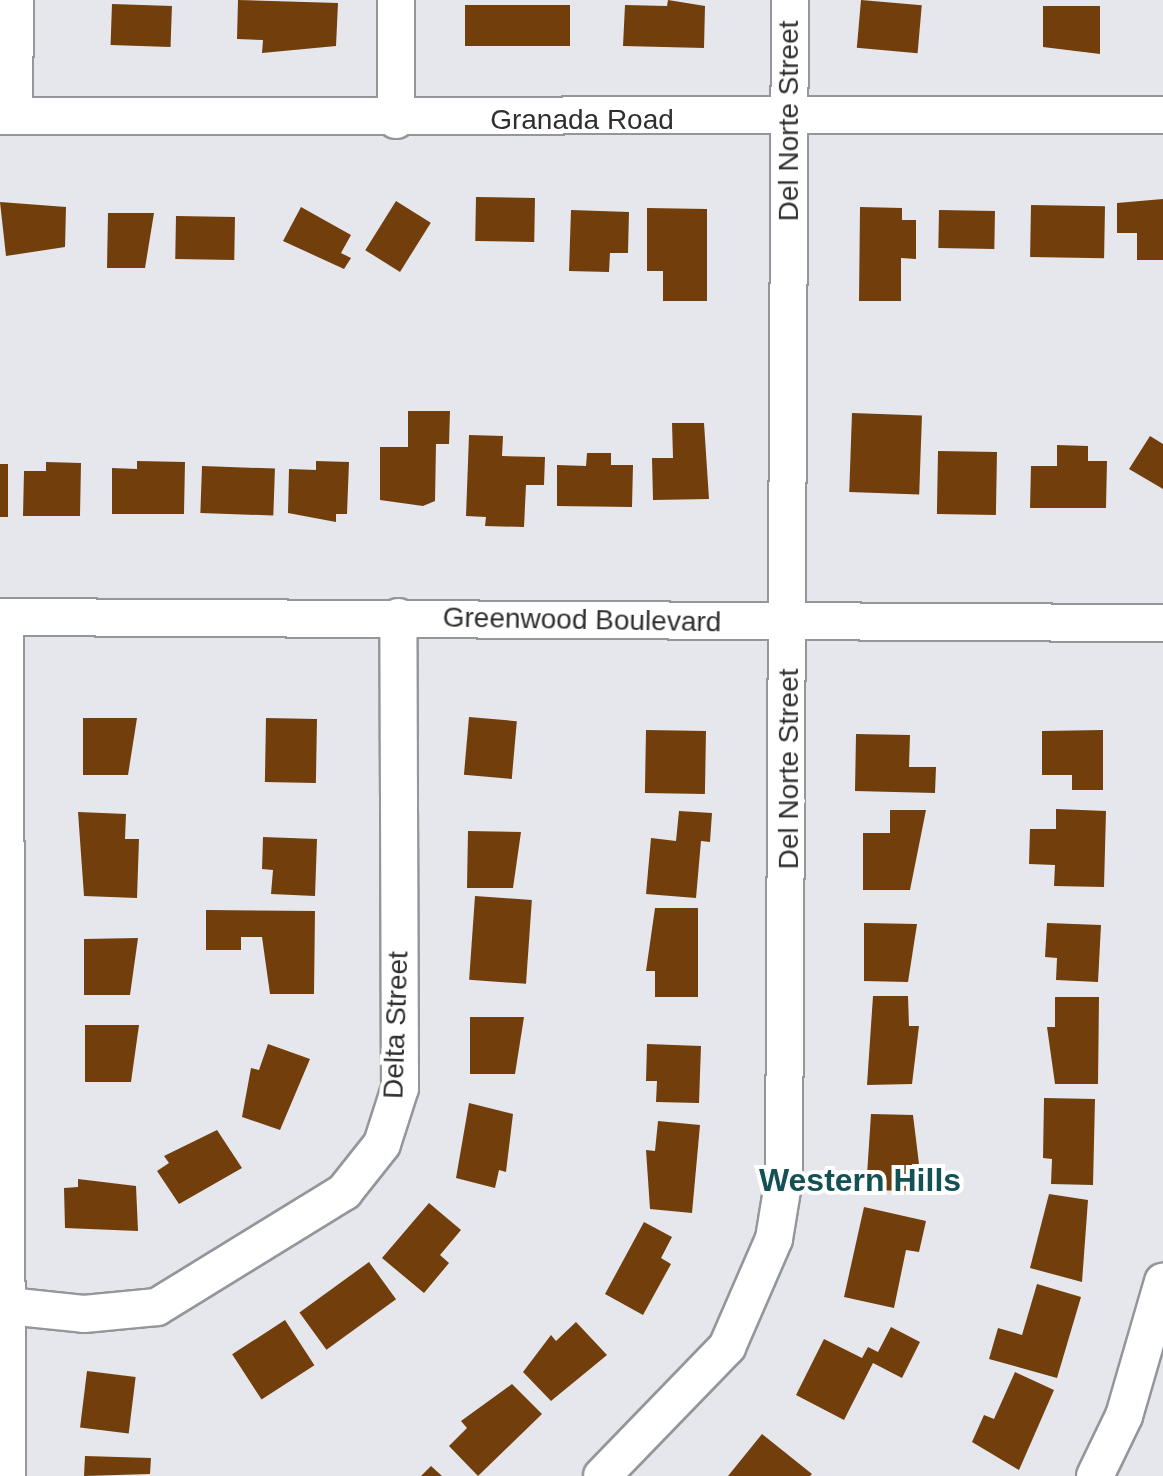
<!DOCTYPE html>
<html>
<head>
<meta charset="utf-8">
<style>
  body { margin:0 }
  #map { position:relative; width:1163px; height:1476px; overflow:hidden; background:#e5e7ed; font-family:Arial,sans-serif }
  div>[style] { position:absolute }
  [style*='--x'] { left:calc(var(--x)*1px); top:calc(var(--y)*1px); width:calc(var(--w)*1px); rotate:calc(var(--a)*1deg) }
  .building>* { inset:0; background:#723e0b; transform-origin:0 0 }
  .roads { filter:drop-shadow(2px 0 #93969b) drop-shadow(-2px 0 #93969b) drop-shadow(0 2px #93969b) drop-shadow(0 -2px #93969b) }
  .minor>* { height:36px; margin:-18px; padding:0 18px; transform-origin:18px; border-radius:18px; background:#fff }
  span { translate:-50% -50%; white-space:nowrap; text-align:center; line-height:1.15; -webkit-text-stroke:8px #fff; paint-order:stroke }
  .street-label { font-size:28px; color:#2e2f31 }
  .quarter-label { font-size:32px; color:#145155; font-weight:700 }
</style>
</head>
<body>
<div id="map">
  <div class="building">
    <div style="clip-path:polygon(238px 0,338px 3px,336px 46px,262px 53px,263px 40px,237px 39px)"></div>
    <div style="clip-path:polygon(668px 0,705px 6px,704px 48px,623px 46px,625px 5px,667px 6px)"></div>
    <div style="left:861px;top:0;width:61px;height:48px;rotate:5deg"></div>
    <div style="left:112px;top:4px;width:60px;height:41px;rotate:2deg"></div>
    <div style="left:465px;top:5px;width:105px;height:41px"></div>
    <div style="clip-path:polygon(1043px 6px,1100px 6px,1100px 54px,1043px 47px)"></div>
    <div style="left:476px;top:197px;width:59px;height:44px;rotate:1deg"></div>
    <div style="clip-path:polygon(1163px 199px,1163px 260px,1137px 260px,1137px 233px,1117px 233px,1117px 203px)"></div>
    <div style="left:396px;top:201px;width:41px;height:58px;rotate:32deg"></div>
    <div style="clip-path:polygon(0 202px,66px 207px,65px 247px,6px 256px)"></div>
    <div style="left:1031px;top:205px;width:74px;height:52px;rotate:1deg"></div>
    <div style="clip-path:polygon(301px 207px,351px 235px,341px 253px,351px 258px,344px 269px,283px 241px)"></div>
    <div style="clip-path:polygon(860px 207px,902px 208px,902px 220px,916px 220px,916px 259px,901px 258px,901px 301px,859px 301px)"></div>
    <div style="clip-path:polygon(647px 208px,707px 209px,707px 301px,663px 301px,663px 271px,647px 271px)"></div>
    <div style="clip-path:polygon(571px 210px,629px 212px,628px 253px,610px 253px,609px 272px,569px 271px)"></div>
    <div style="left:939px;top:210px;width:56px;height:38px;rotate:1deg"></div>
    <div style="clip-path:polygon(108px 213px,154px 213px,145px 268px,107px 268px)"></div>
    <div style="left:176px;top:216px;width:59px;height:43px;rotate:1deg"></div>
    <div style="clip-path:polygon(408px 411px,450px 411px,449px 444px,436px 444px,435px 501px,423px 506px,380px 500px,380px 447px,408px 447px)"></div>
    <div style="left:852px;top:413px;width:70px;height:79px;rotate:2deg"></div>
    <div style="clip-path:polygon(672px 423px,704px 423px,709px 499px,653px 500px,652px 458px,673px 458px)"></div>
    <div style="clip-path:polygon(469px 435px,503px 436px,502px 456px,545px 457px,544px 485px,526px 485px,524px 527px,485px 526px,486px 517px,466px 516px)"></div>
    <div style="clip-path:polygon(1150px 436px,1163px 444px,1163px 489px,1129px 469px)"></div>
    <div style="clip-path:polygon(1057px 445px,1088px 446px,1088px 461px,1107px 461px,1106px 508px,1030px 508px,1031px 466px,1057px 466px)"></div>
    <div style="left:938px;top:451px;width:59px;height:63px;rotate:1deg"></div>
    <div style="clip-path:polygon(587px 453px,611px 453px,611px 465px,633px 465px,632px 507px,557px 506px,557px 465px,586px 466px)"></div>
    <div style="clip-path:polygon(137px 461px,185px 462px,184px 514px,112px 514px,112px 468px,137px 469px)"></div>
    <div style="clip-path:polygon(316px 461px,349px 462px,347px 514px,336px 514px,336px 522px,288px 513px,289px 469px,316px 470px)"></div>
    <div style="clip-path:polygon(46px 462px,81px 463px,80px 516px,23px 516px,24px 471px,46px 471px)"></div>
    <div style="left:0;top:464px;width:8px;height:53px"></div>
    <div style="left:202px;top:466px;width:73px;height:47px;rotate:2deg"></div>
    <div style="left:469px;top:717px;width:48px;height:58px;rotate:5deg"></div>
    <div style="clip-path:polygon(83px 718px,137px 718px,128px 775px,83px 775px)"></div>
    <div style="left:266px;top:718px;width:51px;height:64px;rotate:1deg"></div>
    <div style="left:646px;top:730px;width:60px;height:63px;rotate:1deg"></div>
    <div style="clip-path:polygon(1103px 730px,1103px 790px,1072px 790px,1072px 775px,1042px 775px,1042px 731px)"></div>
    <div style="clip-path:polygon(856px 734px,910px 735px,909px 767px,936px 767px,935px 793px,855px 791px)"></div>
    <div style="clip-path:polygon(1056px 809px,1106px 811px,1104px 887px,1054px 886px,1055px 865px,1029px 864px,1030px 829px,1056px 829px)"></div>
    <div style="clip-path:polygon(890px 810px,926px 810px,910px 890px,863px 890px,863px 833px,890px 833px)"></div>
    <div style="clip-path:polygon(679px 811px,712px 813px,710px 842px,701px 841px,696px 898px,646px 894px,651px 838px,676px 841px)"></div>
    <div style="clip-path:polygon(78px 812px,126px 814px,125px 839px,139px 839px,137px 898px,84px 896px)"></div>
    <div style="clip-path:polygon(468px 831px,521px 832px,513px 888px,467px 888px)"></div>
    <div style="clip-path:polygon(263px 837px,317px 839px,315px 896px,271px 894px,273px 870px,262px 869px)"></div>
    <div style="left:475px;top:896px;width:57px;height:84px;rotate:4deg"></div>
    <div style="clip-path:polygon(655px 908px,698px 908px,698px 997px,655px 997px,655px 971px,646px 971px)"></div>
    <div style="clip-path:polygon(206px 910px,315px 911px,314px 994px,270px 994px,262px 937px,241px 937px,241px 950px,206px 950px)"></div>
    <div style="clip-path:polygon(864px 923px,917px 924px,908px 982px,864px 981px)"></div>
    <div style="clip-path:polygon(1047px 923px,1101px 925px,1098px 982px,1056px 980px,1057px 958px,1045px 957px)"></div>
    <div style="clip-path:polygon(138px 938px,130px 995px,84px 995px,84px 939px)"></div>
    <div style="clip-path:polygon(873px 996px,908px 996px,909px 1026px,919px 1026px,912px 1084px,867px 1085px)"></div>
    <div style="clip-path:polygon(1055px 997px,1099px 997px,1098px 1084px,1055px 1084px,1047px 1027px,1055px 1027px)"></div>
    <div style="clip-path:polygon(470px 1017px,524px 1017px,515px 1074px,470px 1074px)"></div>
    <div style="clip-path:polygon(85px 1025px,139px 1025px,131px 1082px,85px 1082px)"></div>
    <div style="clip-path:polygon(268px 1044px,310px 1059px,280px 1130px,242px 1117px,251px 1068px,259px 1070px)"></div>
    <div style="clip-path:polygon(647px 1044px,701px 1046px,699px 1103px,656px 1102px,657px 1081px,646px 1081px)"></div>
    <div style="clip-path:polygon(1044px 1098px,1095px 1099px,1093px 1185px,1051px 1184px,1052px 1159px,1043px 1158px)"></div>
    <div style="clip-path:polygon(469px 1103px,513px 1114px,506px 1172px,499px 1170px,495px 1188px,456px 1178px)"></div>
    <div style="clip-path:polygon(871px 1114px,913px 1115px,919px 1164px,912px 1164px,911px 1191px,866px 1190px)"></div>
    <div style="clip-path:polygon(658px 1121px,700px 1125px,692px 1213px,650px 1209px,646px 1150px,655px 1151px)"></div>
    <div style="clip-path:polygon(217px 1130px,242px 1168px,179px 1204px,157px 1171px,169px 1163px,164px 1156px)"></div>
    <div style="clip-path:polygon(78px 1179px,136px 1186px,138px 1231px,65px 1228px,64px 1188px,78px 1187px)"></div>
    <div style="clip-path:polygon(1049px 1194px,1088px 1200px,1082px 1282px,1030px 1268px)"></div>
    <div style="clip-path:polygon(429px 1203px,461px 1230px,440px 1255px,449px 1263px,424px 1293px,382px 1258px)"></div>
    <div style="clip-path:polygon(864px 1207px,926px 1221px,919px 1252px,906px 1250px,894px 1308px,844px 1297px)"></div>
    <div style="clip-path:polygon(644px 1222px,672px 1237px,661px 1258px,671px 1264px,643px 1315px,605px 1294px)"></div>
    <div style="left:369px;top:1262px;width:46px;height:86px;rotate:54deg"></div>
    <div style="clip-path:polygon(1037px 1284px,1081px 1297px,1057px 1378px,989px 1359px,998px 1328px,1022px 1335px)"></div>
    <div style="left:285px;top:1320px;width:54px;height:63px;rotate:57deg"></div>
    <div style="clip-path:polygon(576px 1322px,607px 1355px,551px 1401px,523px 1372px,551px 1335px,556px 1341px)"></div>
    <div style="clip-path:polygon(891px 1327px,920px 1342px,902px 1378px,873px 1363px,844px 1420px,796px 1395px,824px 1339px,862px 1358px,868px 1347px,878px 1352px)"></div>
    <div style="left:87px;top:1371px;width:49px;height:57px;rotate:7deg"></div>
    <div style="clip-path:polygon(1015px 1372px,1054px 1390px,1019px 1470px,972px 1442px,984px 1415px,994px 1419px)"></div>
    <div style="clip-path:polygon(512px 1384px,542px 1414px,478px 1476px,449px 1446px,467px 1428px,461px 1421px)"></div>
    <div style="clip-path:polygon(762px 1434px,812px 1474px,810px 1476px,728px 1476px)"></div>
    <div style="clip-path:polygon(85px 1456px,151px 1458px,150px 1474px,84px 1476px)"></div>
    <div style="clip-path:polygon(431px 1466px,442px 1476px,421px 1476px)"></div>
  </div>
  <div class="roads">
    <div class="minor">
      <div style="--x:0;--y:116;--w:1163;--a:-0.05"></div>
      <div style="--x:14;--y:116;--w:116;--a:-89.5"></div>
      <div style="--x:396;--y:120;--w:120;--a:-90"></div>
      <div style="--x:0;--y:617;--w:1163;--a:0.3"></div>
      <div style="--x:5;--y:617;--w:859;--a:89.87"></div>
      <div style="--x:8;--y:1306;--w:76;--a:6"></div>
      <div style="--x:84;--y:1314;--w:73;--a:-5.5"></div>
      <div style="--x:157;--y:1307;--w:220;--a:-31.6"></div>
      <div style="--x:344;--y:1192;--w:61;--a:-51.6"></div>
      <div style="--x:382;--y:1144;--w:59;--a:-72.2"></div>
      <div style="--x:400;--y:1088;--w:471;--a:-90.2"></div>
      <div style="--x:602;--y:1476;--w:180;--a:-45.9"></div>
      <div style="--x:727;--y:1347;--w:118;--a:-66.5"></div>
      <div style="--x:774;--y:1239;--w:62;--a:-80.7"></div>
      <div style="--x:784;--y:1178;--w:1178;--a:-89.71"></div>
      <div style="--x:1095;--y:1476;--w:67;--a:-64.2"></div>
      <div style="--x:1124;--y:1416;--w:140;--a:-73.8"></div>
    </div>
  </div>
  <div class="street-label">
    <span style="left:582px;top:120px">Granada Road</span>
    <span style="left:789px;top:121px;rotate:-90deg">Del Norte Street</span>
    <span style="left:582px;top:620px;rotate:1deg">Greenwood Boulevard</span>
    <span style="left:789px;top:769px;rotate:-90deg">Del Norte Street</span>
    <span style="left:396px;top:1025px;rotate:-88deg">Delta Street</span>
  </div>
  <div class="quarter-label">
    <span style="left:860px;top:1180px">Western Hills</span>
  </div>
</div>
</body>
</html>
